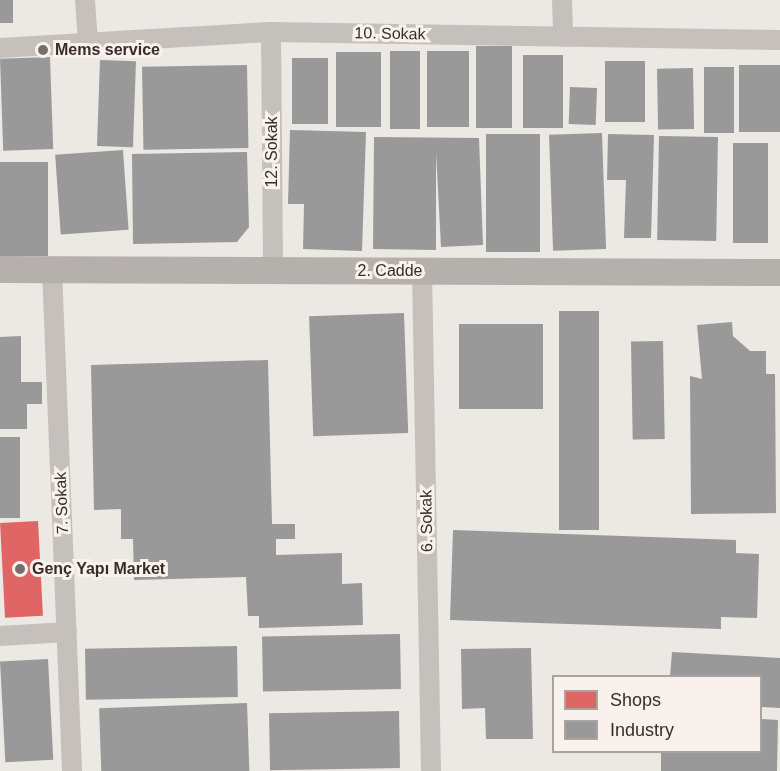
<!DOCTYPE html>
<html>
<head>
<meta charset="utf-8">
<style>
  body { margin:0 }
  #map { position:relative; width:780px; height:771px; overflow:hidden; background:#ece8e4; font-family:Helvetica,sans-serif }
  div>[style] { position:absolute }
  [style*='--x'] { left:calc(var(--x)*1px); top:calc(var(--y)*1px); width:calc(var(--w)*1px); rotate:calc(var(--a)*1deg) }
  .shops>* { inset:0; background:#e06666; transform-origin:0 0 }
  .industry>* { inset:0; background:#999; transform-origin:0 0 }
  .street>* { height:20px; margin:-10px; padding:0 10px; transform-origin:10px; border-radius:10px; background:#c6c0bc }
  .secondary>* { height:27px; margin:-13.5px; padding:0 13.5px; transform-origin:13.5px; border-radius:13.5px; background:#b6b0ad }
  .dots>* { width:16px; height:16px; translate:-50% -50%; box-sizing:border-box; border:3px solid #f8f1ec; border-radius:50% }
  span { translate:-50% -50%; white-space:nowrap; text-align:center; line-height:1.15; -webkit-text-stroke:6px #f8f1ec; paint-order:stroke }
  .street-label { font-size:16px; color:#362d2b }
  .poi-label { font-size:16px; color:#362d2b; font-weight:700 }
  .left { translate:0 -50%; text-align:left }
  .legend { position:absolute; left:552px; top:675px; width:210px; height:78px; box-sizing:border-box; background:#f8f1ec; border:2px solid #aaa39f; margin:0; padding:8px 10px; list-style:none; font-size:18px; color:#362d2b }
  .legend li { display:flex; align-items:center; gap:12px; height:30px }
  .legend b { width:30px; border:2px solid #aaa39f }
</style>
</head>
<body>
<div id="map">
  <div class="shops">
    <div style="left:38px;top:521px;width:95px;height:38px;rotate:87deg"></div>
  </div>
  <div class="industry">
    <div style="left:0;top:0;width:13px;height:23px"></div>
    <div style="left:476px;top:46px;width:36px;height:82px"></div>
    <div style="left:390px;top:51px;width:30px;height:78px"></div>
    <div style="left:427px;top:51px;width:42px;height:76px"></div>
    <div style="left:336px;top:52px;width:45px;height:75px"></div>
    <div style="left:523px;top:55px;width:40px;height:73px"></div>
    <div style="left:50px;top:57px;width:92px;height:50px;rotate:88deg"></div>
    <div style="left:328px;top:58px;width:66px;height:36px;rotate:90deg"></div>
    <div style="left:100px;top:60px;width:36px;height:86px;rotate:2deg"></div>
    <div style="left:605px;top:61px;width:40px;height:61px"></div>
    <div style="left:247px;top:65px;width:83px;height:105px;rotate:89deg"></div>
    <div style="left:739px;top:65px;width:41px;height:67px"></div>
    <div style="left:704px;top:67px;width:30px;height:66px"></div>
    <div style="left:693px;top:68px;width:61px;height:36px;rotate:89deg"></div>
    <div style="left:570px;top:87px;width:27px;height:37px;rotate:2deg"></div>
    <div style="clip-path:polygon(290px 130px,366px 132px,362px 251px,303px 249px,304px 204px,288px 204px)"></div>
    <div style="left:602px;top:133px;width:116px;height:53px;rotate:88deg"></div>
    <div style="left:486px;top:134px;width:54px;height:118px"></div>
    <div style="clip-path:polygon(608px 134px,654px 135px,651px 238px,624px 238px,626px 180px,607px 180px)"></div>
    <div style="left:659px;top:136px;width:59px;height:104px;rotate:1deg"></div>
    <div style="clip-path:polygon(374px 137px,479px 138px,483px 245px,441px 247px,436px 152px,436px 250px,373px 249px)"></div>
    <div style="left:733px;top:143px;width:35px;height:100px"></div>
    <div style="left:123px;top:150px;width:80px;height:68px;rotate:86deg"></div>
    <div style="clip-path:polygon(247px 152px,249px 227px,237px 242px,133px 244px,132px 154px)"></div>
    <div style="left:0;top:162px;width:48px;height:94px"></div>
    <div style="left:559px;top:311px;width:40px;height:219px"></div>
    <div style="left:404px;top:313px;width:120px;height:95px;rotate:88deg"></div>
    <div style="clip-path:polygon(732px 322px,733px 336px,750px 351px,766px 351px,766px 374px,775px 374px,776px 513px,691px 514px,690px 376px,702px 379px,697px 325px)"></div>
    <div style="left:459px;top:324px;width:84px;height:85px"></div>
    <div style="clip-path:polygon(21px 336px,21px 382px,42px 382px,42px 404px,27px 404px,27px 429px,0 429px,0 337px)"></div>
    <div style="left:663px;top:341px;width:98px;height:32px;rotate:89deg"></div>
    <div style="clip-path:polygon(268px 360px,272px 524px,295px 524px,295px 539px,276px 539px,276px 555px,342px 553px,342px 584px,362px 583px,363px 625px,259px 628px,259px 616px,248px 616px,246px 577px,134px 580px,133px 539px,121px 539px,121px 509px,94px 510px,91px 365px)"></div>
    <div style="left:0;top:437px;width:20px;height:81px"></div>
    <div style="clip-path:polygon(453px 530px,736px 540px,736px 553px,759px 554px,757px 618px,721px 617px,721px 629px,450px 620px)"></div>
    <div style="left:400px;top:634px;width:55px;height:138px;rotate:89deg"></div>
    <div style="left:237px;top:646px;width:51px;height:152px;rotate:89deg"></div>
    <div style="clip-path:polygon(531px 648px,533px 739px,486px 739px,485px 708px,462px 709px,461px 649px)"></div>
    <div style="clip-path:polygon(672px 652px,780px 658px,780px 708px,760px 707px,760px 676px,670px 676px)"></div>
    <div style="left:48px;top:659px;width:101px;height:48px;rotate:87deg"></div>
    <div style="left:247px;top:703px;width:68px;height:148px;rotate:88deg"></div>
    <div style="left:399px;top:711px;width:57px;height:130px;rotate:89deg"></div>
    <div style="clip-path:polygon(760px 719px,778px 720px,777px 771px,661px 771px,661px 752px,760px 752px)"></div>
  </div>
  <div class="street">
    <div style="--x:85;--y:0;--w:43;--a:86"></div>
    <div style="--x:562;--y:0;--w:37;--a:88"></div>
    <div style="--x:271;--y:32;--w:240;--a:89.5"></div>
    <div style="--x:0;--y:48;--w:271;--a:-3.4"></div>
    <div style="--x:271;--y:32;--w:509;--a:0.9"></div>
    <div style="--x:52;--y:270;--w:501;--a:87.71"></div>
    <div style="--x:422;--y:271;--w:500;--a:88.97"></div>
    <div style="--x:0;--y:636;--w:67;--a:-3.4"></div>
  </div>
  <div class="secondary">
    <div style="--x:0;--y:269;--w:780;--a:0.22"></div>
  </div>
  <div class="dots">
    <div style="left:43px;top:50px;background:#766e6c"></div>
    <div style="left:20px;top:569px;background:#766e6c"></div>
  </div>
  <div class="street-label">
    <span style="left:390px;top:34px;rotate:1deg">10. Sokak</span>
    <span style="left:272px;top:152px;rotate:-90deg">12. Sokak</span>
    <span style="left:390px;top:271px">2. Cadde</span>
    <span style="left:62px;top:503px;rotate:-92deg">7. Sokak</span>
    <span style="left:427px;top:521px;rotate:-91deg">6. Sokak</span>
  </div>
  <div class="poi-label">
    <span class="left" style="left:55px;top:50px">Mems service</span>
    <span class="left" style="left:32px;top:569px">Genç Yapı Market</span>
  </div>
  <ul class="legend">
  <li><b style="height:16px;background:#e06666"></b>Shops</li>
  <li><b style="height:16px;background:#999"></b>Industry</li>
  </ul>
</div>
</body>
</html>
